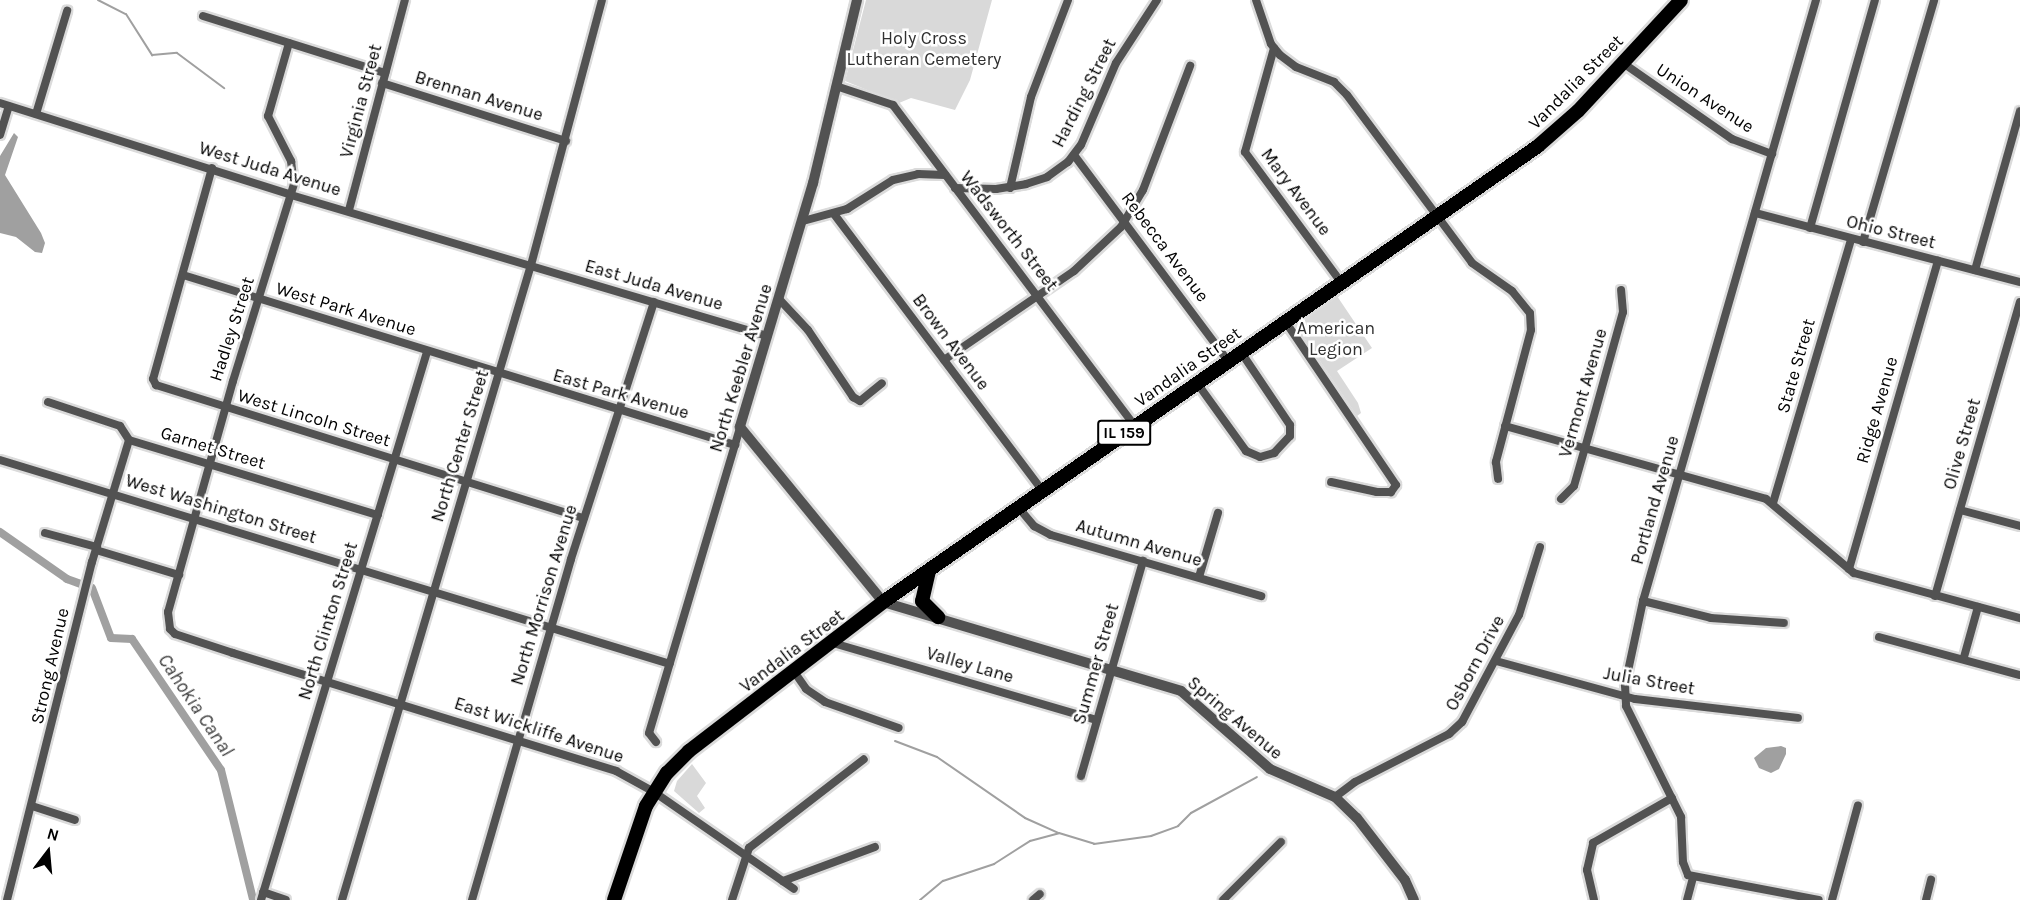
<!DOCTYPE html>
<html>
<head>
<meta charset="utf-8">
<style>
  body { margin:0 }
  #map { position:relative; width:2020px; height:900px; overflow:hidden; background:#fff; font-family:Karla,sans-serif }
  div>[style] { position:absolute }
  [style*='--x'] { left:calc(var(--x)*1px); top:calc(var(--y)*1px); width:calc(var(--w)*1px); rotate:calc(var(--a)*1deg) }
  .green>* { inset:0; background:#d9d9d9 }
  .water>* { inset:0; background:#a0a0a0 }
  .stream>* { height:2px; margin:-1px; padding:0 1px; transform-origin:1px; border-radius:1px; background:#a0a0a0 }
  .canal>* { height:8px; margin:-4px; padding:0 4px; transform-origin:4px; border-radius:4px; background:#a0a0a0 }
  .roads { filter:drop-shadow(2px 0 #dbdbdb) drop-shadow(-2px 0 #dbdbdb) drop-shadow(0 2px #dbdbdb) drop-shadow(0 -2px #dbdbdb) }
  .minor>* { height:8px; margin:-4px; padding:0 4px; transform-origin:4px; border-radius:4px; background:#525252 }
  .tertiary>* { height:10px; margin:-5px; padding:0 5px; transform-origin:5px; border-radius:5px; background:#525252 }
  .primary>* { height:14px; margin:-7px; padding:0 7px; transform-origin:7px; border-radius:7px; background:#000 }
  span { translate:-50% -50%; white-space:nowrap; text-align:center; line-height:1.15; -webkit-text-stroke:5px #fff; paint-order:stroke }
  .shield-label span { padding:2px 4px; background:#fff; border:2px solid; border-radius:4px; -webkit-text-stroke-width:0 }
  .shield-label { font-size:16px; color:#000; font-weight:700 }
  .park-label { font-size:18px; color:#303030 }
  .street-label { font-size:18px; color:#000 }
  .water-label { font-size:20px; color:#414141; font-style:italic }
  .north { position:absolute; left:18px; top:822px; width:60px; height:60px; -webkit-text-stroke:4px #fff; paint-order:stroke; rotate:16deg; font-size:16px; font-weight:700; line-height:24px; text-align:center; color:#000 }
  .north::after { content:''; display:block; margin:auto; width:21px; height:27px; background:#000; clip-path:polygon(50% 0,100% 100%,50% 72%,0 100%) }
</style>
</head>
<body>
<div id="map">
  <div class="green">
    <div style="clip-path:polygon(866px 0,992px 0,970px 80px,955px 110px,911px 98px,899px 103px,845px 81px)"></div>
    <div style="clip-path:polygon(1337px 296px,1372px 348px,1337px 371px,1358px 403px,1361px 413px,1357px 416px,1295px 324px)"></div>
    <div style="clip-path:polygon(692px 764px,706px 783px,697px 796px,705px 808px,699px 813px,674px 791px,677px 781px)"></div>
  </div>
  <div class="water">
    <div style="clip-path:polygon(14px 133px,18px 137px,5px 175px,41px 233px,45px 243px,42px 253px,35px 252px,16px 237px,0 233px,0 156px)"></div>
    <div style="clip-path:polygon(1781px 746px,1786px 748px,1786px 754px,1779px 769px,1771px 773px,1759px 768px,1754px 758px,1766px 748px)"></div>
  </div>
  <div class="stream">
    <div style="--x:98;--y:0;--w:31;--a:27"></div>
    <div style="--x:126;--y:14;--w:49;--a:57.6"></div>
    <div style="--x:152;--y:55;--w:25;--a:-5"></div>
    <div style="--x:177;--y:53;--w:59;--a:36.7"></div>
    <div style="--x:895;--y:741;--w:45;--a:20.9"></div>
    <div style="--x:937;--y:757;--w:107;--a:34.7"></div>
    <div style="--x:1025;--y:818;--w:37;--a:24"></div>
    <div style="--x:920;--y:900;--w:30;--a:-40"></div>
    <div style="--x:943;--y:881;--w:54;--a:-18.4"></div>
    <div style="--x:994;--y:864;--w:43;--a:-32.6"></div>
    <div style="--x:1030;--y:841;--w:30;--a:-15"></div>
    <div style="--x:1059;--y:833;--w:37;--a:17"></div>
    <div style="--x:1094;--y:844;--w:58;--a:-8"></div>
    <div style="--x:1151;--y:836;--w:29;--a:-20"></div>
    <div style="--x:1178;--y:826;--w:18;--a:-45"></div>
    <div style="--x:1191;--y:813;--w:75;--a:-28.6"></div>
  </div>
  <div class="canal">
    <div style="--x:0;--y:532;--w:82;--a:35"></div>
    <div style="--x:67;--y:579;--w:15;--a:20"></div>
    <div style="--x:92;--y:588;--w:53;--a:69.2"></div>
    <div style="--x:111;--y:638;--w:21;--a:3"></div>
    <div style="--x:132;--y:639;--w:158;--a:55.8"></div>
    <div style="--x:221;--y:770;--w:133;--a:76.1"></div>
  </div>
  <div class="roads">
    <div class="minor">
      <div style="--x:1256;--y:0;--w:46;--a:71.2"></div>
      <div style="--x:1271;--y:44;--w:14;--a:51"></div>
      <div style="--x:1280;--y:55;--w:20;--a:37"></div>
      <div style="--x:1296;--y:67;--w:41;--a:21.5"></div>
      <div style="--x:1334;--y:82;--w:18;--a:45"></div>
      <div style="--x:1347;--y:95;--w:209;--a:53.3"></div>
      <div style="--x:1472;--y:263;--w:49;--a:35"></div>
      <div style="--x:1512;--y:291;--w:28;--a:51"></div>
      <div style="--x:1530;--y:313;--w:17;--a:87"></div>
      <div style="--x:1531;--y:330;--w:137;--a:104.9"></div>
      <div style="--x:1496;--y:462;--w:17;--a:83"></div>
      <div style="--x:1816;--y:0;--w:625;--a:106.06"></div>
      <div style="--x:1643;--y:601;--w:86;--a:102.1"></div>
      <div style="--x:1625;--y:685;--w:21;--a:87"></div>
      <div style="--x:1626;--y:706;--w:124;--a:63.6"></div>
      <div style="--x:1681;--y:817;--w:45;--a:87.5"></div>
      <div style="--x:1683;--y:862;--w:14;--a:69"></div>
      <div style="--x:1688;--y:875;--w:133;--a:10.8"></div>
      <div style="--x:203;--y:16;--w:191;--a:17.4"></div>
      <div style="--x:289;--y:43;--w:76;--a:106"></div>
      <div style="--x:268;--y:116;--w:51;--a:62.9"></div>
      <div style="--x:291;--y:161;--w:23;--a:83"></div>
      <div style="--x:294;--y:184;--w:206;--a:107.2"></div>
      <div style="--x:233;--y:381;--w:240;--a:105.7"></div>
      <div style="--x:168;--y:612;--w:17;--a:83"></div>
      <div style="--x:170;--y:629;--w:7;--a:45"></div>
      <div style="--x:175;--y:634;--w:61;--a:18.1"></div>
      <div style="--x:233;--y:653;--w:401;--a:17.1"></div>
      <div style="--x:616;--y:771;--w:43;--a:28.9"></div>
      <div style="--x:654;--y:792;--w:170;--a:34.7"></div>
      <div style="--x:1274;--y:48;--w:108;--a:105.6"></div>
      <div style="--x:1245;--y:152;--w:162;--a:53.6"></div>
      <div style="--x:1623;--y:63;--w:133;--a:34.9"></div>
      <div style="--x:1732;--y:139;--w:43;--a:20.6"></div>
      <div style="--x:382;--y:83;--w:193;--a:17.5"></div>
      <div style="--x:836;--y:86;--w:60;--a:18.4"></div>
      <div style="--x:893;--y:105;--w:402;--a:53"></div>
      <div style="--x:0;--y:103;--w:305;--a:17.5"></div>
      <div style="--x:291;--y:195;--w:497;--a:16.5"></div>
      <div style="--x:36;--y:114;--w:108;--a:-73.2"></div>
      <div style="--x:0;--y:135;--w:30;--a:-73"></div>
      <div style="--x:1074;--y:155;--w:257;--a:53.2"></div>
      <div style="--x:212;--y:168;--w:219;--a:105.6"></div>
      <div style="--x:153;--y:379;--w:7;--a:63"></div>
      <div style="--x:156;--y:385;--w:448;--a:17.3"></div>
      <div style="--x:955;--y:188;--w:41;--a:1.4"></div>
      <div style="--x:996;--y:189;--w:30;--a:-9"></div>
      <div style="--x:1026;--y:184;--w:22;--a:-18"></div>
      <div style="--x:1047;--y:177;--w:26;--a:-36"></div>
      <div style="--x:1068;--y:162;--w:21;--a:-53"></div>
      <div style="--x:1081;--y:145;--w:89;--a:-66.9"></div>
      <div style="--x:1116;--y:63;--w:75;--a:-56.9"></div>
      <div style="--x:1010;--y:188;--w:93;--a:-77"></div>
      <div style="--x:1031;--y:97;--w:104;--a:-69.1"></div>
      <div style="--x:349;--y:210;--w:217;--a:-75.1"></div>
      <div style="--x:1755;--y:213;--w:274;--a:14.6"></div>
      <div style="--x:834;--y:214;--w:346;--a:53"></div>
      <div style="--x:803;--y:221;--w:46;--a:-15.3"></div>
      <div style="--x:847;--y:209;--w:54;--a:-32.2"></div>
      <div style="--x:893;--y:180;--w:26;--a:-13"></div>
      <div style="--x:918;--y:174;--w:27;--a:2"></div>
      <div style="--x:1810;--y:228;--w:237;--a:-74.1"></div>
      <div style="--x:1863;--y:242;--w:252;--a:-73.6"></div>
      <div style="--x:1975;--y:270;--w:165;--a:-74.2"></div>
      <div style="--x:183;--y:275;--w:578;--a:17.12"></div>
      <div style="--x:779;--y:299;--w:42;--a:46.9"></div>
      <div style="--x:808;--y:330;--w:81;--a:56.1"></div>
      <div style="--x:853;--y:397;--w:8;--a:30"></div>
      <div style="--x:860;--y:401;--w:28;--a:-39"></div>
      <div style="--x:1285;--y:321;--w:198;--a:55.9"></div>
      <div style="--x:1396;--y:485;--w:9;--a:126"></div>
      <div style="--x:1391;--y:492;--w:14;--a:180"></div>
      <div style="--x:1377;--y:492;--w:47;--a:-167.7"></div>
      <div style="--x:944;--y:360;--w:158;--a:-34.4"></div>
      <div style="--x:1074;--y:271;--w:64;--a:-43.1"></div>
      <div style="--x:1121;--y:227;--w:43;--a:-59.3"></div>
      <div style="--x:1143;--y:190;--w:133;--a:-69.2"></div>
      <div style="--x:1197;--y:383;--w:84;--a:54.2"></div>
      <div style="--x:1246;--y:451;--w:15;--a:23"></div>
      <div style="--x:1260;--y:457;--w:15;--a:-16"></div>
      <div style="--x:1274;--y:453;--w:23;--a:-47"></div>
      <div style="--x:1290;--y:436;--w:11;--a:-90"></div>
      <div style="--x:1290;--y:425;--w:88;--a:-123.9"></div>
      <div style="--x:48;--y:402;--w:76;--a:18.4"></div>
      <div style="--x:120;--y:426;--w:17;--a:57"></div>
      <div style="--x:129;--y:440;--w:260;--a:16.8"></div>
      <div style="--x:1505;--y:426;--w:271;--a:15.6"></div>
      <div style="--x:1766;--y:499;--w:115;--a:40.1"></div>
      <div style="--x:1854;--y:573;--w:172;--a:15.2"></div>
      <div style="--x:0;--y:460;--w:700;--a:16.93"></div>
      <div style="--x:1561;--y:499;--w:18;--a:-45"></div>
      <div style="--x:1574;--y:486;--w:40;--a:-74"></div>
      <div style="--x:1585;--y:448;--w:141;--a:-74.4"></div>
      <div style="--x:1623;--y:312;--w:22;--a:-95"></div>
      <div style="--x:1773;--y:503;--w:275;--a:-73.5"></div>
      <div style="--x:1018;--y:507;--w:25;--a:50"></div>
      <div style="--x:1034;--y:526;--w:19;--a:28"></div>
      <div style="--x:1051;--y:535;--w:219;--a:16.2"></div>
      <div style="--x:1960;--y:510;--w:62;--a:14.9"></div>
      <div style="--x:45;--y:533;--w:54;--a:15.1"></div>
      <div style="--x:96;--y:550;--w:87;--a:16.8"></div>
      <div style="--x:1849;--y:569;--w:321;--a:-73.9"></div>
      <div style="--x:1199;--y:577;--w:67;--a:-73.5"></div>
      <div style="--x:1935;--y:596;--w:306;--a:-73.9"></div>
      <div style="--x:1643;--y:601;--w:70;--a:14"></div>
      <div style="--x:1711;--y:618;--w:73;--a:3.9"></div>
      <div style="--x:1879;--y:637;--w:146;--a:15.1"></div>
      <div style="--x:833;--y:643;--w:275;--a:16.3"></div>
      <div style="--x:1964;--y:657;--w:52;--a:-74.4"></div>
      <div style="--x:1496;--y:661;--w:144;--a:15.3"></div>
      <div style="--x:1635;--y:699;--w:164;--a:6.6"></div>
      <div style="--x:795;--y:673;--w:19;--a:55"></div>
      <div style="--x:806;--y:689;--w:23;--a:34"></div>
      <div style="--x:825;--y:702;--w:78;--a:19.4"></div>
      <div style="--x:656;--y:742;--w:11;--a:-128"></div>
      <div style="--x:649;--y:733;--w:319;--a:-73.4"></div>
      <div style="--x:1081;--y:776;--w:224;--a:-73.9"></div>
      <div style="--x:1335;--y:797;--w:25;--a:-37"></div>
      <div style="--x:1355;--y:782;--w:106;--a:-27.1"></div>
      <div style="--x:1449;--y:734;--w:18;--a:-43"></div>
      <div style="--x:1462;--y:722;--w:121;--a:-62"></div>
      <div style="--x:1519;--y:615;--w:71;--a:-72.8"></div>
      <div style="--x:32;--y:806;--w:45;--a:18"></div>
      <div style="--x:783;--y:881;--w:98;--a:-20.3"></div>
      <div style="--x:263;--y:892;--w:24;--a:19"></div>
      <div style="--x:7;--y:900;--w:349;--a:-75.9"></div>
      <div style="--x:92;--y:562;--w:127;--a:-73.1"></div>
      <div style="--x:261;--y:900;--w:573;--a:-73.15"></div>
      <div style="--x:342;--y:900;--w:663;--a:-73.43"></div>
      <div style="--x:531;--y:265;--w:274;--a:-75"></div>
      <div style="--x:472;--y:900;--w:355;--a:-73.8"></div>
      <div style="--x:571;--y:559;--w:270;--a:-72.1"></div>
      <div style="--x:732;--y:900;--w:55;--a:-71.9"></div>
      <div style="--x:749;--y:848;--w:145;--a:-37.7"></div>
      <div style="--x:1033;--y:900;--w:9;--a:-41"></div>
      <div style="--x:1223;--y:900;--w:82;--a:-45"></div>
      <div style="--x:1594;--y:900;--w:31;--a:-103"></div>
      <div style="--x:1587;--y:870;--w:28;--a:-77"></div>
      <div style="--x:1593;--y:843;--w:91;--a:-29.7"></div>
      <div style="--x:1687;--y:900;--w:24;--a:-75"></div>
      <div style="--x:1832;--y:900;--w:98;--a:-74.7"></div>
      <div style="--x:1926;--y:900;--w:21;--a:-76"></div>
    </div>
    <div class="tertiary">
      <div style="--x:857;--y:0;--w:188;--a:103.5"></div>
      <div style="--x:813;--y:183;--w:255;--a:106.7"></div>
      <div style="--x:740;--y:427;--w:226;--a:50.7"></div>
      <div style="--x:883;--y:602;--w:311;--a:16.6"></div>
      <div style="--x:1181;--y:691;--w:118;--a:41.2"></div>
      <div style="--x:1270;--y:769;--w:71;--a:23.3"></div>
      <div style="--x:1335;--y:797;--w:30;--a:44"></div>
      <div style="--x:1357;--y:818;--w:78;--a:52.3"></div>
      <div style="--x:1405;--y:880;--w:22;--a:66"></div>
    </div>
    <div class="primary">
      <div style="--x:929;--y:571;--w:31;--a:103"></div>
      <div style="--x:922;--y:601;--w:23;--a:45"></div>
      <div style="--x:614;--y:900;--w:99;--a:-71.2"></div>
      <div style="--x:646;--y:806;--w:39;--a:-58"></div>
      <div style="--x:667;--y:773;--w:31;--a:-45"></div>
      <div style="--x:689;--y:751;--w:245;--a:-37.5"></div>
      <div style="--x:883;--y:602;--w:798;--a:-34.84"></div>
      <div style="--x:1538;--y:146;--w:53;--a:-41.2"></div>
      <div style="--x:1578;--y:111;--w:151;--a:-47.1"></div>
    </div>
  </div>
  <div class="shield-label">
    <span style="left:1124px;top:433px">IL 159</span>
  </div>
  <div class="park-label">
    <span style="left:924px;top:49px">Holy Cross<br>Lutheran Cemetery</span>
    <span style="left:1336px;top:339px">American<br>Legion</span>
  </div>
  <div class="street-label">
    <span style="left:1576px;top:82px;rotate:-45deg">Vandalia Street</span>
    <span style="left:1084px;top:93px;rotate:-63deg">Harding Street</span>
    <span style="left:479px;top:96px;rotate:17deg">Brennan Avenue</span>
    <span style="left:1705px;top:98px;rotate:33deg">Union Avenue</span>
    <span style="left:361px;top:101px;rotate:-75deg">Virginia Street</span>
    <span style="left:270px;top:169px;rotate:17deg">West Juda Avenue</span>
    <span style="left:1296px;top:192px;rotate:53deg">Mary Avenue</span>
    <span style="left:1009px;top:231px;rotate:52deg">Wadsworth Street</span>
    <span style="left:1891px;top:232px;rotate:14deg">Ohio Street</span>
    <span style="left:1165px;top:247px;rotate:53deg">Rebecca Avenue</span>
    <span style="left:654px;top:285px;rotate:16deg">East Juda Avenue</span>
    <span style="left:346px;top:309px;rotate:17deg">West Park Avenue</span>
    <span style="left:232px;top:329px;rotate:-72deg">Hadley Street</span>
    <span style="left:951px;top:342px;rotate:53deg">Brown Avenue</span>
    <span style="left:1796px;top:366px;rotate:-74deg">State Street</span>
    <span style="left:1188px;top:367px;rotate:-35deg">Vandalia Street</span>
    <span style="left:741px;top:368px;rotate:-73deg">North Keebler Avenue</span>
    <span style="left:1583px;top:393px;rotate:-74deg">Vermont Avenue</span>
    <span style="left:621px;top:394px;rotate:16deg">East Park Avenue</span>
    <span style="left:1877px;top:410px;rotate:-74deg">Ridge Avenue</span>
    <span style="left:314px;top:418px;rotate:17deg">West Lincoln Street</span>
    <span style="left:1962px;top:444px;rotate:-74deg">Olive Street</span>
    <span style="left:460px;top:446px;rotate:-73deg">North Center Street</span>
    <span style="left:213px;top:448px;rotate:17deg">Garnet Street</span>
    <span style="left:1655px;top:500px;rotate:-74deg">Portland Avenue</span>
    <span style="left:221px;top:509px;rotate:17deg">West Washington Street</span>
    <span style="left:1139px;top:543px;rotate:16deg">Autumn Avenue</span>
    <span style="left:544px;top:595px;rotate:-73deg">North Morrison Avenue</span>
    <span style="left:328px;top:621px;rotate:-73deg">North Clinton Street</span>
    <span style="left:792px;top:651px;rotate:-37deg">Vandalia Street</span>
    <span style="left:1475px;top:663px;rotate:-62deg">Osborn Drive</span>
    <span style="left:1096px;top:664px;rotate:-74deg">Summer Street</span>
    <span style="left:970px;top:665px;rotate:16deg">Valley Lane</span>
    <span style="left:50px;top:666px;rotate:-77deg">Strong Avenue</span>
    <span style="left:1649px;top:681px;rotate:10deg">Julia Street</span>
    <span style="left:1235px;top:718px;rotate:40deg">Spring Avenue</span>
    <span style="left:539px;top:730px;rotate:18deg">East Wickliffe Avenue</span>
  </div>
  <div class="water-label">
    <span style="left:196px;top:705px;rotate:56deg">Cahokia Canal</span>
  </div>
  <div class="north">N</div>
</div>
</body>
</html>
